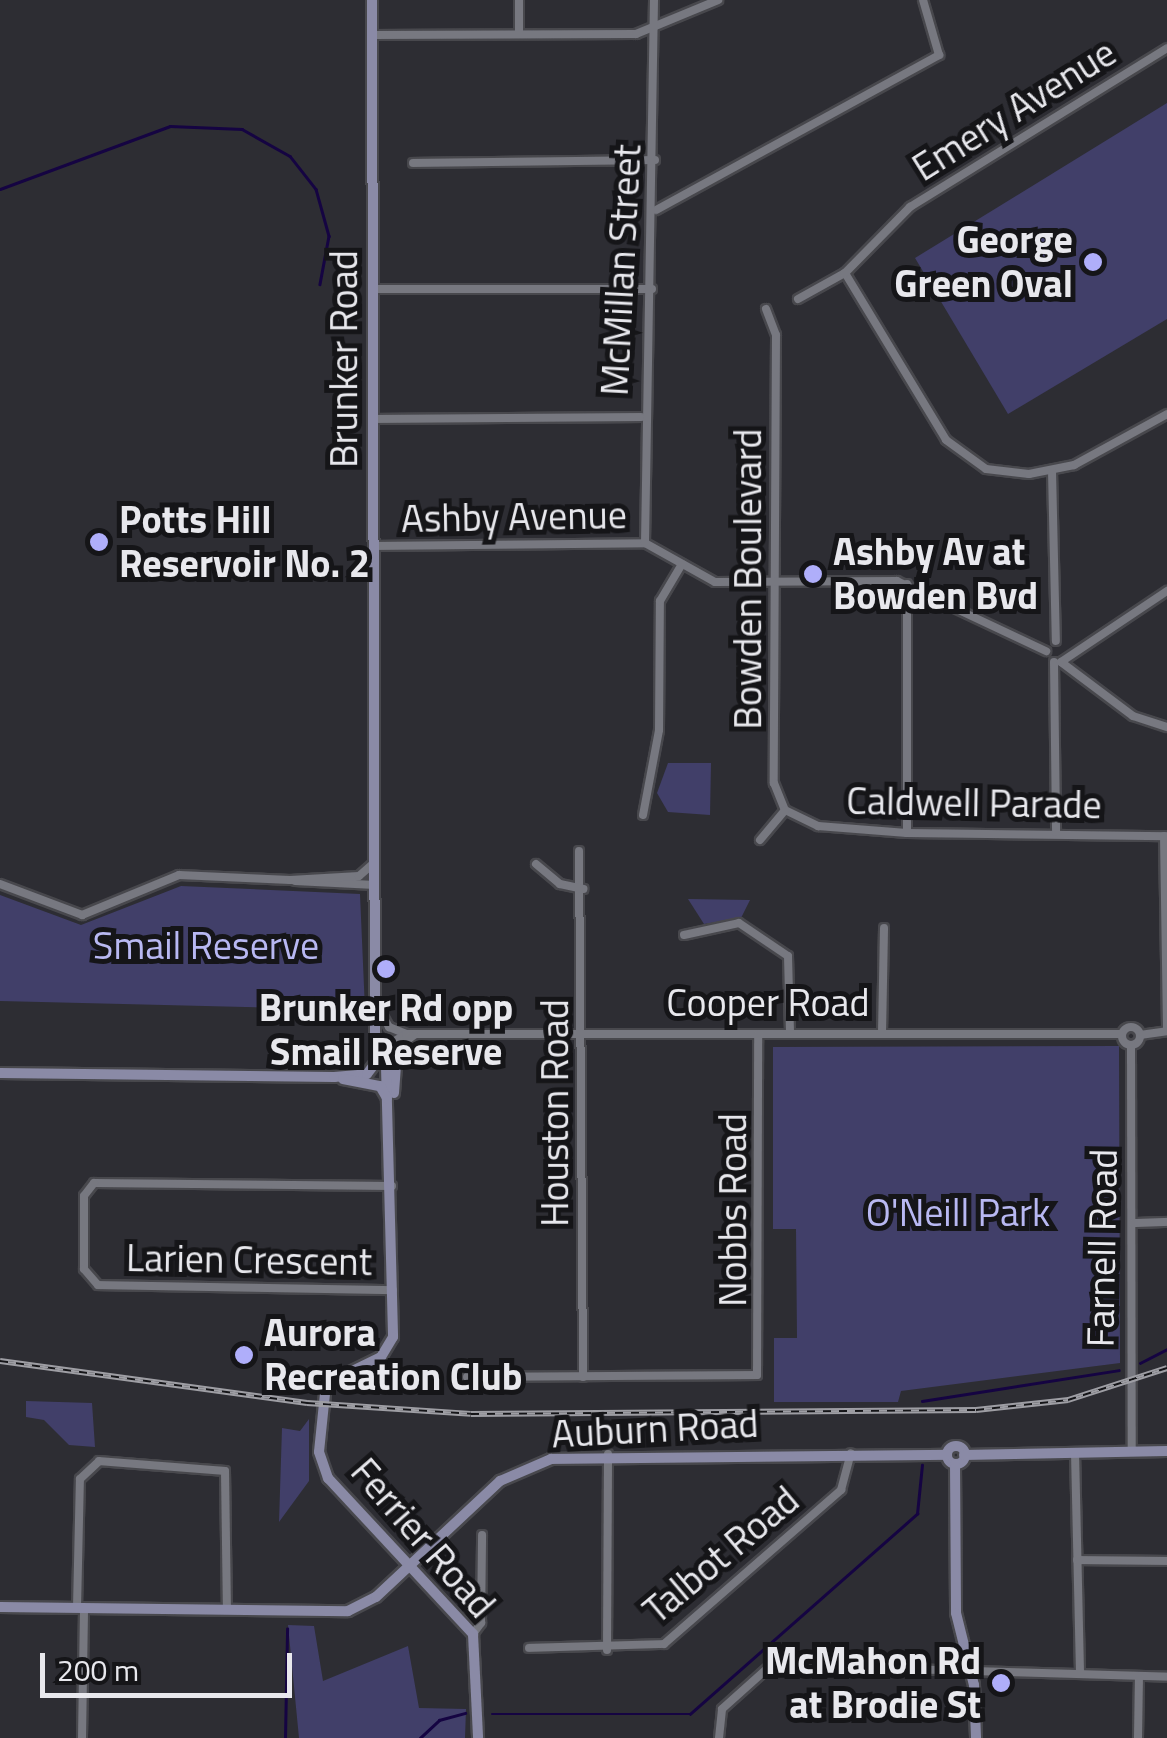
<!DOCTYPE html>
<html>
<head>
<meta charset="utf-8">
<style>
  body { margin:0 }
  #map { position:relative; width:1167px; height:1738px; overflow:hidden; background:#2d2d33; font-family:"Titillium Web",sans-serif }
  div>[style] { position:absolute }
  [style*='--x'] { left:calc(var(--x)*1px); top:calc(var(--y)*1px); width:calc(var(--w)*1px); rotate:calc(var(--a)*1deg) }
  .green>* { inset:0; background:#413f69 }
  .stream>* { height:2.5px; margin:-1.25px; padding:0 1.25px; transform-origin:1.25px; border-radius:1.25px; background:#150442 }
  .roads { filter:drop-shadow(2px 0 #48484d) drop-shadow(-2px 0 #48484d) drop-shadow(0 2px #48484d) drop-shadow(0 -2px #48484d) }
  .street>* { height:8px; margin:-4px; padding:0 4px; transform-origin:4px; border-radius:4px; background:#777880 }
  .street>.ring { margin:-4px; padding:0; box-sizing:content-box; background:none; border:8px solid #777880; border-radius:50% }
  .secondary>* { height:10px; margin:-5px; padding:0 5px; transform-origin:5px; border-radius:5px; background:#8a8aa6 }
  .secondary>.ring { margin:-5px; padding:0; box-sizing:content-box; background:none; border:10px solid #8a8aa6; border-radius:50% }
  .rail>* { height:6px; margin-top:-3px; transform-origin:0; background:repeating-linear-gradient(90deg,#151518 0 8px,#9e9ea4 0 16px); box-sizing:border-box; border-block:2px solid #9e9ea4 }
  .dots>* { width:28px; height:28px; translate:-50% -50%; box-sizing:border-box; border:5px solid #151518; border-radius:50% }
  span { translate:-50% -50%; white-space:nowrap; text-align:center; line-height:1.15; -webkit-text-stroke:10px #151518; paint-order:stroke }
  .street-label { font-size:38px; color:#e8e8ed }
  .poi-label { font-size:38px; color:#e8e8ed; font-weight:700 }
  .right { translate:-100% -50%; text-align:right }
  .left { translate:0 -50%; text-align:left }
  .park-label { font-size:38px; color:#b8b8f2 }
  .scale { position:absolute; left:40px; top:1653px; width:252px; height:45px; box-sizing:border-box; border:5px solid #e8e8ed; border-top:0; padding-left:12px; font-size:30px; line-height:35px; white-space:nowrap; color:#e8e8ed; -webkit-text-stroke:8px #151518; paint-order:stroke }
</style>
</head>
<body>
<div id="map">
  <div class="green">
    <div style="clip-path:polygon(1167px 103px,1167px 319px,1008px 414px,915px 258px)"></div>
    <div style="clip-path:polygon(668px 763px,711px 763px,710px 815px,668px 812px,657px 793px)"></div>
    <div style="clip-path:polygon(181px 886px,360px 894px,365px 1010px,0 1001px,0 895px,81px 925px)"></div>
    <div style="clip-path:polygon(688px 899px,750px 900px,741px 918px,704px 924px)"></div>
    <div style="clip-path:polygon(1119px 1046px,1120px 1363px,901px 1391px,898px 1402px,774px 1402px,774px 1338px,797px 1338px,796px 1229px,773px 1229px,773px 1047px)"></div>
    <div style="clip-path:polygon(26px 1401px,92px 1403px,95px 1447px,69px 1445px,44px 1420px,26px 1417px)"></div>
    <div style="clip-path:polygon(309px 1419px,309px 1481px,279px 1522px,282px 1428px,300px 1431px)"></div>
    <div style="clip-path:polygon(288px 1625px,314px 1626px,323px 1681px,408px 1646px,419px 1708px,466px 1709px,465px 1738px,299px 1738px)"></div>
  </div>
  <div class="stream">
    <div style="--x:0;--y:189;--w:181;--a:-20.3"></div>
    <div style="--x:170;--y:126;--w:72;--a:2.4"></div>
    <div style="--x:242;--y:129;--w:55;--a:29.4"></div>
    <div style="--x:290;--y:156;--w:42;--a:51.8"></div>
    <div style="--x:316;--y:189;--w:49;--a:74.5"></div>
    <div style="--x:329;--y:236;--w:49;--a:100.6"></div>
    <div style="--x:1140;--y:1363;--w:30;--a:-27"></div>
    <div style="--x:922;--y:1401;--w:199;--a:-8.9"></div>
    <div style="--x:492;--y:1714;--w:198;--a:0"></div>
    <div style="--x:690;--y:1714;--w:303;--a:-41.4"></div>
    <div style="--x:917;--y:1514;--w:49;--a:-84.2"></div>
    <div style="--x:285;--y:1738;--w:109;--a:-88.9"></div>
    <div style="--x:420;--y:1738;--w:26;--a:-43"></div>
    <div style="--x:439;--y:1720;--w:27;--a:-15"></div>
  </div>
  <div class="roads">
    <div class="street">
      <div style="--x:519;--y:34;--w:34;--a:-90"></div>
      <div style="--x:372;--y:35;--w:264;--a:-0.2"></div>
      <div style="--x:636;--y:34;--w:89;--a:-22.5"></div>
      <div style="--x:413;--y:163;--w:242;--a:-0.7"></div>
      <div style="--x:656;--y:210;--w:323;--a:-28.7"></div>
      <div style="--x:939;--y:55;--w:57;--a:-106.2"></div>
      <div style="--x:845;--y:273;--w:195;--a:58.8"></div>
      <div style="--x:946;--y:440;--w:49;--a:35.9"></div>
      <div style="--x:986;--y:469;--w:43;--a:6.6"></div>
      <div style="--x:1029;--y:474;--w:46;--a:-11.3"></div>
      <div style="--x:1074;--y:465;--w:106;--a:-28.7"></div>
      <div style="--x:374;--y:289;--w:278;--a:0"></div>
      <div style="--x:798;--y:299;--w:54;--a:-29"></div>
      <div style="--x:845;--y:273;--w:93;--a:-45.4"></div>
      <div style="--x:910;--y:207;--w:302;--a:-31.7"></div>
      <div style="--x:766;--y:309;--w:28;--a:69"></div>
      <div style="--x:776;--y:335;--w:448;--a:90.3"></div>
      <div style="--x:774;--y:783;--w:29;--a:68"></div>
      <div style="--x:785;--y:810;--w:37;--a:26"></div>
      <div style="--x:818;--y:826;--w:89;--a:4.5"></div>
      <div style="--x:907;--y:833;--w:260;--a:0.7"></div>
      <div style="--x:374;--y:419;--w:267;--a:-0.4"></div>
      <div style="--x:1052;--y:471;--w:170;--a:88.7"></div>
      <div style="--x:645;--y:543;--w:543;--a:-89.05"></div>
      <div style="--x:375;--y:546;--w:270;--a:-0.6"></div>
      <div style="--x:645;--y:543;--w:80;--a:29.1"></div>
      <div style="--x:715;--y:582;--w:182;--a:-0.3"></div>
      <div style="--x:897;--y:581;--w:165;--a:25.2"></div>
      <div style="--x:907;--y:584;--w:249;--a:90"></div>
      <div style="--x:1054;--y:662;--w:170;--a:89.3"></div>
      <div style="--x:1061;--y:662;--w:128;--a:-33.8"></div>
      <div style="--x:1061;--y:662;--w:90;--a:36.9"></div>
      <div style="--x:1133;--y:716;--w:36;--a:18"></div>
      <div style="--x:643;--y:815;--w:86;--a:-79.3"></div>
      <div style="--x:659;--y:730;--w:129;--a:-89.6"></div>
      <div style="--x:660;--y:601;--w:43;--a:-59.3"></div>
      <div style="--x:1164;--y:836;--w:195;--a:89.1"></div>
      <div style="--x:760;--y:840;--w:39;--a:-50"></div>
      <div style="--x:579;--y:851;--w:526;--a:89.56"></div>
      <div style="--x:536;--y:864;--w:31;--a:40"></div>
      <div style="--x:560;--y:884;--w:24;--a:12"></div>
      <div style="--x:295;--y:881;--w:80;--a:2.9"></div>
      <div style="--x:0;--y:884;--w:88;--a:20.7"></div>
      <div style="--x:82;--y:915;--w:105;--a:-22.4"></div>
      <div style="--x:179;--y:875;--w:111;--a:2.6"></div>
      <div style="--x:290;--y:880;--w:69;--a:-3.3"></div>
      <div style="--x:359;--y:876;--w:20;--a:-41"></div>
      <div style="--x:684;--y:935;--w:56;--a:-12.3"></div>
      <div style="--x:739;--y:923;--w:59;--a:34"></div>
      <div style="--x:788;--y:956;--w:77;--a:88.5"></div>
      <div style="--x:379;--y:1009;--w:21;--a:61"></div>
      <div style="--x:389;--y:1027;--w:18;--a:22"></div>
      <div class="ring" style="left:1122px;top:1027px;width:10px;height:10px"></div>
      <div style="--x:882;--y:1033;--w:105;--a:-88.9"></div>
      <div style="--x:1140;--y:1035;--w:27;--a:-8"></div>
      <div style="--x:388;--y:1045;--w:21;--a:-31"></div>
      <div style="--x:406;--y:1034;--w:716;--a:0"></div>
      <div style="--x:1131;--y:1045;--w:407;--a:89.9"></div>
      <div style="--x:395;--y:1049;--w:24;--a:-36"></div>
      <div style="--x:392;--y:1186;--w:298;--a:-179.4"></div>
      <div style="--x:94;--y:1183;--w:16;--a:128"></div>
      <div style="--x:84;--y:1196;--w:73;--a:90"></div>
      <div style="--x:84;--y:1269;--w:21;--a:49"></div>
      <div style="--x:98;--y:1285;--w:295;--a:1"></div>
      <div style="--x:1133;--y:1223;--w:34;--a:-2"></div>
      <div style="--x:467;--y:1377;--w:290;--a:-0.4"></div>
      <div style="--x:757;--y:1375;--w:341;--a:-89.8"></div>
      <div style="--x:1075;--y:1452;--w:221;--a:88.7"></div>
      <div style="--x:1077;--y:1560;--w:90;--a:0.6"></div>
      <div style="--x:77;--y:1608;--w:129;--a:-88.7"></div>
      <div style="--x:80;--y:1479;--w:26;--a:-43"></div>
      <div style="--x:99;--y:1461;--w:126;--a:4.5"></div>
      <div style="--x:225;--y:1471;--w:139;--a:89.2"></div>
      <div style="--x:473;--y:1634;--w:14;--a:-54"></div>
      <div style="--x:481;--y:1623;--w:88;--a:-89.3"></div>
      <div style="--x:529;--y:1648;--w:135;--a:-1.7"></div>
      <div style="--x:664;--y:1644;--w:235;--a:-41"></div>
      <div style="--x:841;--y:1490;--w:38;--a:-75"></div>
      <div style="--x:607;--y:1650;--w:196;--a:-89.7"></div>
      <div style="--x:82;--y:1738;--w:130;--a:-89.1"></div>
      <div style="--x:719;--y:1738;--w:29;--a:-84"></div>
      <div style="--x:722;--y:1709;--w:66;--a:-41.9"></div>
      <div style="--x:771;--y:1665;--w:396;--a:1.7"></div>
      <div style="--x:1138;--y:1738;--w:62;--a:-89.1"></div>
    </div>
    <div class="secondary">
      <div style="--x:372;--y:0;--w:1055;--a:89.84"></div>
      <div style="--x:376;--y:1051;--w:13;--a:-32"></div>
      <div style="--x:387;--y:1044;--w:13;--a:39"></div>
      <div style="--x:397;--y:1052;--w:41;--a:94.2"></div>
      <div style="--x:386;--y:1067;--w:270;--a:88.5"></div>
      <div style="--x:393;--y:1337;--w:23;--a:121"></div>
      <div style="--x:381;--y:1357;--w:61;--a:153.9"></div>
      <div style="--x:326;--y:1384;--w:68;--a:95.9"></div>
      <div style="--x:319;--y:1452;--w:28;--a:71"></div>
      <div style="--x:328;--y:1478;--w:213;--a:47.1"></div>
      <div style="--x:473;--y:1634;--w:104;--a:87.2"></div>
      <div style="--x:0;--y:1073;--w:334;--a:0.7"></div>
      <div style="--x:334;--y:1077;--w:33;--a:-5"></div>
      <div style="--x:367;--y:1074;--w:15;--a:-53"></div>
      <div style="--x:343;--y:1079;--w:38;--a:11"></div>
      <div style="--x:380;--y:1086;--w:14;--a:60"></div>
      <div class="ring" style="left:947px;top:1446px;width:8px;height:8px"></div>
      <div style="--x:964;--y:1455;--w:203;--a:-1.1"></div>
      <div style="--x:955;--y:1464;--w:149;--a:89.6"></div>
      <div style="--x:956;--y:1613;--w:74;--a:76"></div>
      <div style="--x:974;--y:1685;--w:53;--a:87.8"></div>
      <div style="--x:0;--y:1607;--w:348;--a:0.7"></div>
      <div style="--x:348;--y:1611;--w:31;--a:-27"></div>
      <div style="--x:376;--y:1597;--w:170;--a:-43.1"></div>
      <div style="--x:500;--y:1481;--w:56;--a:-23.3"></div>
      <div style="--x:551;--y:1459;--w:396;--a:-0.6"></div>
    </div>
  </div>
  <div class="rail">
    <div style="--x:0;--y:1361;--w:310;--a:7.8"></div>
    <div style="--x:307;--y:1403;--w:164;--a:3.8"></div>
    <div style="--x:471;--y:1414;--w:505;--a:-0.45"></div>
    <div style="--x:976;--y:1410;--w:93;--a:-6.2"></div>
    <div style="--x:1068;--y:1400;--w:104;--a:-17.9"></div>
  </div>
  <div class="dots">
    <div style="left:1093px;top:262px;background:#afaefa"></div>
    <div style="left:99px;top:542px;background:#afaefa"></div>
    <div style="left:813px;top:574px;background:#afaefa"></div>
    <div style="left:386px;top:969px;background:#afaefa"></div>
    <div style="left:244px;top:1355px;background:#afaefa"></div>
    <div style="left:1001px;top:1683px;background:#afaefa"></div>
  </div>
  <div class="street-label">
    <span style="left:1014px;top:110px;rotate:-32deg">Emery Avenue</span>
    <span style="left:621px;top:270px;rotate:-87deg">McMillan Street</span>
    <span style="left:344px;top:359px;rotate:-90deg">Brunker Road</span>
    <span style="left:514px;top:517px;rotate:-1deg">Ashby Avenue</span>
    <span style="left:748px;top:579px;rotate:-90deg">Bowden Boulevard</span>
    <span style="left:974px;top:803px;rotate:1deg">Caldwell Parade</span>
    <span style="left:768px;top:1003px">Cooper Road</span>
    <span style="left:555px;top:1113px;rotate:-90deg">Houston Road</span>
    <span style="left:733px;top:1210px;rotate:-90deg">Nobbs Road</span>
    <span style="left:1102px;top:1248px;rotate:-89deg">Farnell Road</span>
    <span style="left:249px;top:1260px;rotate:1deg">Larien Crescent</span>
    <span style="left:655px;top:1429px;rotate:-3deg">Auburn Road</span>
    <span style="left:423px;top:1538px;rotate:49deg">Ferrier Road</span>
    <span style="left:721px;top:1555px;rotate:-40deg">Talbot Road</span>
  </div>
  <div class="poi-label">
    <span class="right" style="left:1073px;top:262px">George<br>Green Oval</span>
    <span class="left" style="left:119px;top:542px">Potts Hill<br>Reservoir No. 2</span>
    <span class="left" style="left:833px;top:574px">Ashby Av at<br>Bowden Bvd</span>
    <span style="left:386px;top:1030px">Brunker Rd opp<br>Smail Reserve</span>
    <span class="left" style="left:264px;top:1355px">Aurora<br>Recreation Club</span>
    <span class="right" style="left:981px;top:1683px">McMahon Rd<br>at Brodie St</span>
  </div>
  <div class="park-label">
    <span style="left:206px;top:946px">Smail Reserve</span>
    <span style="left:958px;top:1213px">O'Neill Park</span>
  </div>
  <div class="scale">200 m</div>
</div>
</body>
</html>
